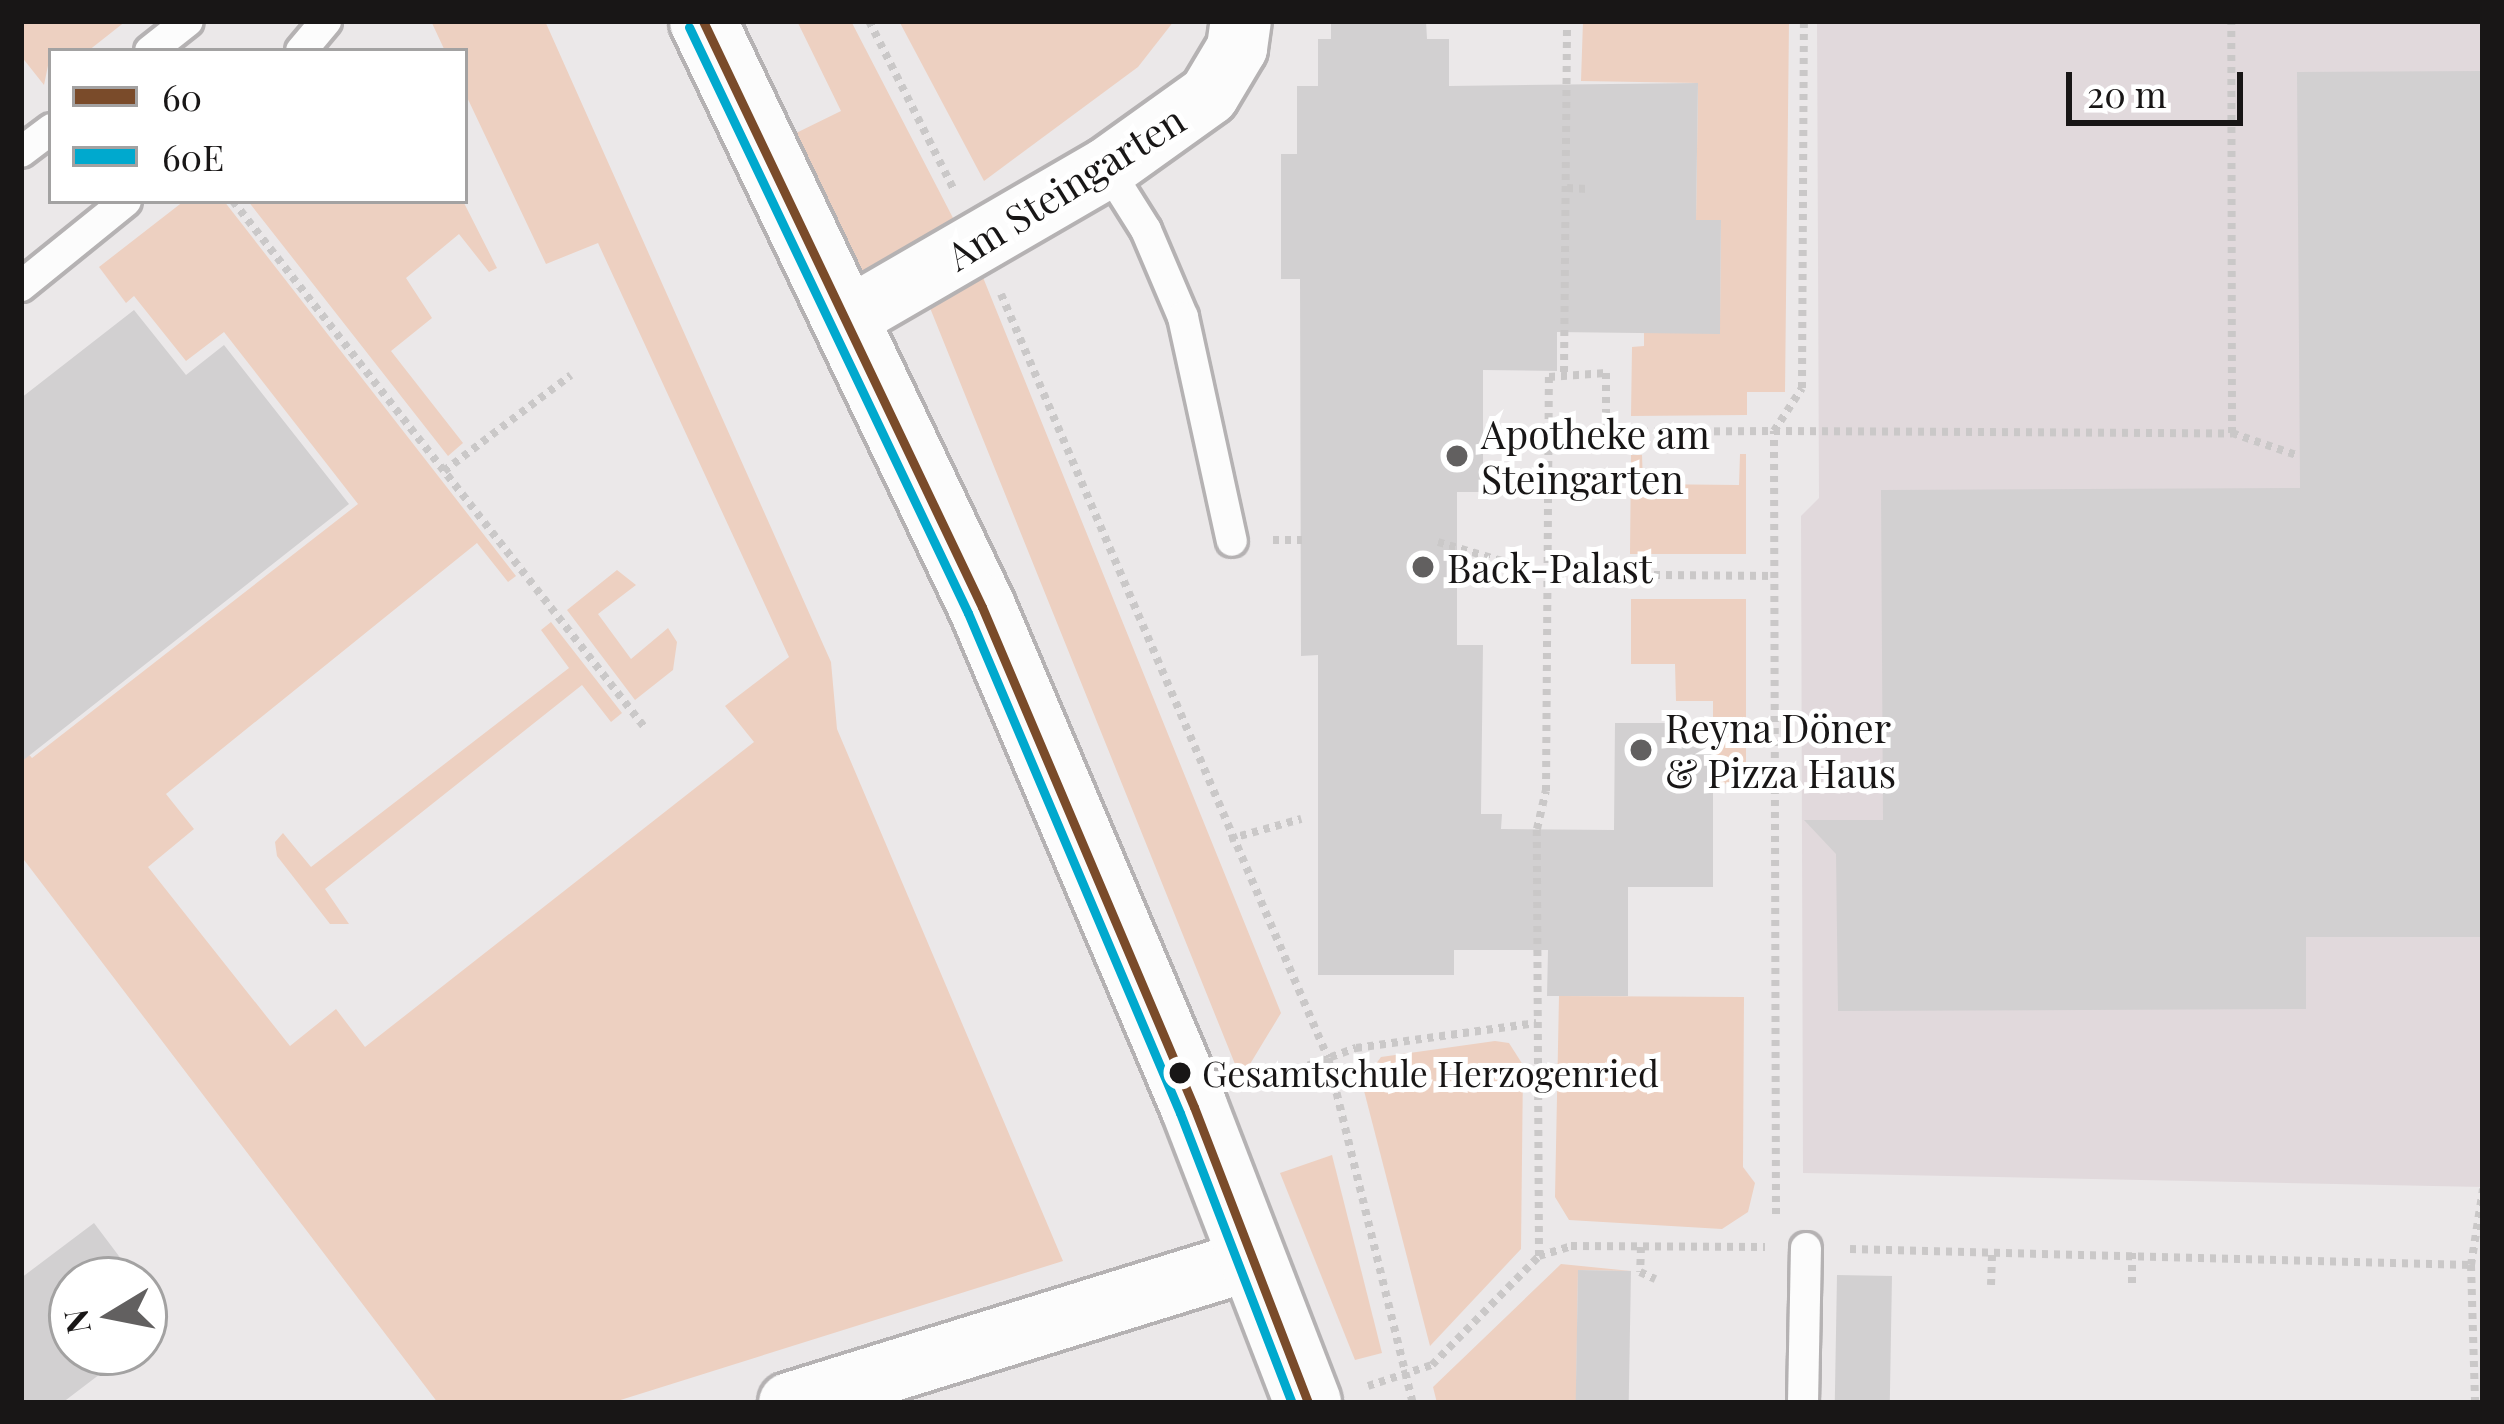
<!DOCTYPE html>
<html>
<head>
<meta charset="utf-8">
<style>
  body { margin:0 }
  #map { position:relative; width:2504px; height:1424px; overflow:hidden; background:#ebe8e9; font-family:"Playfair Display",serif }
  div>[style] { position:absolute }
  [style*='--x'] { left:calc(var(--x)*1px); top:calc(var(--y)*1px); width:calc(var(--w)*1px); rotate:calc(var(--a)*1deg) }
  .built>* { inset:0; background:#e1d9dc }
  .green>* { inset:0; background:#edd0c1 }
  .building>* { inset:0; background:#d2d0d1; transform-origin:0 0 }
  .path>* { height:8px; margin-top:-4px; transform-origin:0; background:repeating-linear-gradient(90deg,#cac8c8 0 6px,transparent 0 12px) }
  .roads { filter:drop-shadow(3px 0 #b5b2b3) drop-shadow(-3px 0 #b5b2b3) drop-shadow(0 3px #b5b2b3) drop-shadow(0 -3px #b5b2b3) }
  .service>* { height:30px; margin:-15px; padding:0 15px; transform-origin:15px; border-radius:15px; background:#fcfcfc }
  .minor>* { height:60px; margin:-30px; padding:0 30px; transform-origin:30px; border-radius:30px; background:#fcfcfc }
  .tertiary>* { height:66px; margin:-33px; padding:0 33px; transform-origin:33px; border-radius:33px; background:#fcfcfc }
  .bus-1>* { height:9px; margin:-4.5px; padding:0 4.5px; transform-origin:4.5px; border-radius:4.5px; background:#7a4b2a }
  .bus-2>* { height:9px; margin:-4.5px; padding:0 4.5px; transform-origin:4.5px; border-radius:4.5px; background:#00a9ce }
  .dots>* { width:33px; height:33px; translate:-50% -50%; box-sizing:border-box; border:6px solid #fff; border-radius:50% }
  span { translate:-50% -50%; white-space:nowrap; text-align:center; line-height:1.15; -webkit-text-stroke:10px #fff; paint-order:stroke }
  .bus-label { font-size:36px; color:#181616 }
  .left { translate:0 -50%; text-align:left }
  .street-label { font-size:39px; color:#181616 }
  .poi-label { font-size:39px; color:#181616 }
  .frame { position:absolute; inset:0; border:24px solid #181616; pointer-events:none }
  .legend { position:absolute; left:48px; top:48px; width:420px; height:156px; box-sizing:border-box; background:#fff; border:3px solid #a3a2a2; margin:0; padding:15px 21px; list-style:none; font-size:36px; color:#181616 }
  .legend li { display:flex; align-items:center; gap:24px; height:60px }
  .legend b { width:60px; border:3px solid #a3a2a2 }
  .north { position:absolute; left:48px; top:1256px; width:120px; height:120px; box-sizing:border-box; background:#fff; border:3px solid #a3a2a2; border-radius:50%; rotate:260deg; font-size:33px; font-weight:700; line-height:48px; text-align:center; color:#181616 }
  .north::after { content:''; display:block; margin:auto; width:42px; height:54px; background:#626060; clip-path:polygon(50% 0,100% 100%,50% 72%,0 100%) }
  .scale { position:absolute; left:2066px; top:72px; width:177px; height:54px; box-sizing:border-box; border:6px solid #181616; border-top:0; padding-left:15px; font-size:36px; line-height:42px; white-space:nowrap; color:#181616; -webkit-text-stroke:9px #fff; paint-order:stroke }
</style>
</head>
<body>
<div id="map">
  <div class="built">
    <div style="clip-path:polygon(1817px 21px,2483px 21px,2483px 1187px,1803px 1173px,1801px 516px,1819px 498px)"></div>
  </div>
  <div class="green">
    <div style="clip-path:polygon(21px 21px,126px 21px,88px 51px,51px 51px,44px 85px,21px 56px)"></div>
    <div style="clip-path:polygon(431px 21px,545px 21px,831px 662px,837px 729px,1063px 1261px,611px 1403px,438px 1403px,21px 856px,21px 746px,32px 758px,358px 504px,224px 332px,186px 361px,134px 296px,126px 303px,99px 267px,184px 201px,224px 201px,516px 576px,508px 582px,477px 543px,166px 794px,194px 829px,148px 867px,290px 1046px,336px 1009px,365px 1047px,754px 742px,725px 706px,789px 657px,598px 243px,546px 264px,465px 93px,465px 51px,445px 51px)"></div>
    <div style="clip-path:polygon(797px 21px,851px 21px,980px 270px,1281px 1013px,1241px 1079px,926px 298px,879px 314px,792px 135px,841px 111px)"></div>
    <div style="clip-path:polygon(899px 21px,1174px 21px,1138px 67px,984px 181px)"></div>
    <div style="clip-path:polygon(1583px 21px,1789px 21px,1785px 392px,1747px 392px,1747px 415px,1631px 416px,1632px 347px,1644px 346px,1644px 321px,1720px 321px,1721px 221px,1696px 220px,1698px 83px,1581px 81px)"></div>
    <div style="clip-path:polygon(248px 201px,463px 201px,497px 268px,489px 272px,459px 234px,406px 278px,432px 318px,391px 351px,463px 443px,448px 456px)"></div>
    <div style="clip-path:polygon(1740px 454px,1746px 454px,1746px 554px,1630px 554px,1631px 455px,1642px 455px,1643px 484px,1739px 485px)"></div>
    <div style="clip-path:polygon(617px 570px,636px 585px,598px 614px,631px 659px,668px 628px,677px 642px,673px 670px,635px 700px,567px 610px)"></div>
    <div style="clip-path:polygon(1631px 599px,1746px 599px,1746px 783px,1713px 784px,1713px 701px,1676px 701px,1675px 664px,1631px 664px)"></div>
    <div style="clip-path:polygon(551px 622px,622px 713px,611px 722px,582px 685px,325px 889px,349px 924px,330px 924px,277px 856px,275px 842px,283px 833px,311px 867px,569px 668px,541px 630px)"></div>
    <div style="clip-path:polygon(1559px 996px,1744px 997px,1743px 1167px,1755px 1183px,1748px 1212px,1722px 1229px,1569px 1220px,1555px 1197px)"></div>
    <div style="clip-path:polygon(1495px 1041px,1509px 1043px,1523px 1065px,1521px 1249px,1430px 1346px,1362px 1083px,1381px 1057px)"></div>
    <div style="clip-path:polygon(1332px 1155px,1382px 1353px,1355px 1360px,1280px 1173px)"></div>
    <div style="clip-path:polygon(1561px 1264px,1631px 1271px,1578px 1270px,1576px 1403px,1437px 1403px,1433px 1387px)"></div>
  </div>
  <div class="building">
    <div style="clip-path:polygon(1331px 21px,1426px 21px,1427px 39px,1449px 39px,1449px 86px,1698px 83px,1696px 220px,1721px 220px,1720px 334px,1557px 332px,1557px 371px,1483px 370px,1483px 492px,1457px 492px,1457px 645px,1483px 645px,1481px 814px,1502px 814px,1501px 829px,1614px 830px,1615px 723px,1713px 723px,1713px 887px,1628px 887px,1628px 996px,1547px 996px,1548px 950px,1454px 950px,1454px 975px,1318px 975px,1318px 655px,1301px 656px,1300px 279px,1281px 279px,1281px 154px,1297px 154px,1297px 86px,1318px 86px,1318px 39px,1331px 39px)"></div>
    <div style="clip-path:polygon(2483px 71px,2483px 937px,2306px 937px,2306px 1009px,1838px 1011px,1836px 854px,1804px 820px,1883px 820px,1881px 490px,2300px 488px,2297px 72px)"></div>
    <div style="clip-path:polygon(134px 310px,186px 375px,224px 345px,349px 504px,21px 762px,21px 398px)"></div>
    <div style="clip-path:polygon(94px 1223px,137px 1280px,72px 1280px,72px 1352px,129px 1352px,62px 1403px,21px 1403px,21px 1278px)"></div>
    <div style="left:1578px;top:1270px;width:53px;height:133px;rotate:1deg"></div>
    <div style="left:1837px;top:1275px;width:55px;height:128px;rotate:1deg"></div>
  </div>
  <div class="path">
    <div style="--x:869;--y:21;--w:187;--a:63.3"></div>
    <div style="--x:1567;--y:188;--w:21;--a:3"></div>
    <div style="--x:233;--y:201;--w:669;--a:51.98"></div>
    <div style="--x:1001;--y:294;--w:831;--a:66.83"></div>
    <div style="--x:1328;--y:1058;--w:355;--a:76.2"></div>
    <div style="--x:1564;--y:372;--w:351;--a:-89.5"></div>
    <div style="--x:2232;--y:433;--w:71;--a:18.9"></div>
    <div style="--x:444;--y:471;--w:159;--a:-37.1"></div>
    <div style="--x:1273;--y:540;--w:29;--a:0"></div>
    <div style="--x:1438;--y:542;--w:113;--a:16.5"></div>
    <div style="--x:1546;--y:574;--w:228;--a:0.5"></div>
    <div style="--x:1229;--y:839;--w:75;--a:-15.5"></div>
    <div style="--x:1252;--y:1086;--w:111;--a:-20.1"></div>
    <div style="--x:1356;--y:1048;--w:182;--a:-7.9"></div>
    <div style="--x:1776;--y:1214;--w:783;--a:-90.15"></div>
    <div style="--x:1774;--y:431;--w:458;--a:0.3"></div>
    <div style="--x:2232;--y:433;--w:412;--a:-90.1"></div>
    <div style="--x:1641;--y:1247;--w:25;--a:92"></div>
    <div style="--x:1640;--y:1272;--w:17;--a:25"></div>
    <div style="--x:1850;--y:1249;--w:621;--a:1.48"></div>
    <div style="--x:2471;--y:1265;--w:138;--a:88.3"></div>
    <div style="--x:2132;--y:1253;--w:35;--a:90"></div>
    <div style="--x:1539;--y:1256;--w:34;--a:-17"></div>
    <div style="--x:1571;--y:1246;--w:194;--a:0.3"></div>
    <div style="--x:2471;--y:1265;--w:77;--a:-81"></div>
    <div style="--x:1991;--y:1285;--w:34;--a:-88"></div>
    <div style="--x:1368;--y:1386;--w:67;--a:-18.2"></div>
    <div style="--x:1432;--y:1365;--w:153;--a:-45.5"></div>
    <div style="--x:1539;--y:1256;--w:427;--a:-90.3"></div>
    <div style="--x:1537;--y:829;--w:39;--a:-77"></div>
    <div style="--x:1546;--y:791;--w:414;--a:-89.6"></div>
    <div style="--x:1549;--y:377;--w:57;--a:-4"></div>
    <div style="--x:1606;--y:373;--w:59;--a:90"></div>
    <div style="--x:1606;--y:432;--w:168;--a:-0.3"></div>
    <div style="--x:1774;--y:431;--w:51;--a:-56.9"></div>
    <div style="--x:1802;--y:388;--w:367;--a:-89.7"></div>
  </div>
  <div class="roads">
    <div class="service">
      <div style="--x:150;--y:51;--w:48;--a:-38.3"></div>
      <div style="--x:301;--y:51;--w:39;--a:-50"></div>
      <div style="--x:21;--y:152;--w:38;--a:-37"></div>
      <div style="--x:1107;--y:168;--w:73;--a:57.8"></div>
      <div style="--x:1146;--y:230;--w:95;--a:67"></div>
      <div style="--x:1183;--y:317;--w:229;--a:77.7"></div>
      <div style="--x:21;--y:286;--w:135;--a:-39"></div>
      <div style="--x:1803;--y:1403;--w:155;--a:-88.9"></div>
    </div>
    <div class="minor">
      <div style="--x:848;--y:318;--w:299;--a:-30.1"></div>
      <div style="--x:1107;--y:168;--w:125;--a:-35.6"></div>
      <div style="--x:1209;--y:95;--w:55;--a:-59.2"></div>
      <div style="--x:1237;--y:48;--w:27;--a:-82"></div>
      <div style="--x:789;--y:1403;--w:487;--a:-17.2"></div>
    </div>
    <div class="tertiary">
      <div style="--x:703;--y:21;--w:649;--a:64.54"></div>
      <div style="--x:982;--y:607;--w:543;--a:67.02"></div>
      <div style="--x:1194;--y:1107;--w:317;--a:68.9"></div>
    </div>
  </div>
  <div class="bus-1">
    <div style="--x:703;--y:21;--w:649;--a:64.54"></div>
    <div style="--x:982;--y:607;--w:543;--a:67.02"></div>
    <div style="--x:1194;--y:1107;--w:317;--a:68.9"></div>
  </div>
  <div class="bus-2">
    <div style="--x:689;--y:27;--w:649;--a:64.54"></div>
    <div style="--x:968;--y:613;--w:543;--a:67.02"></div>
    <div style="--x:1180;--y:1113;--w:311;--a:68.9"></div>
  </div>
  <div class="dots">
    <div style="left:1457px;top:456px;background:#626060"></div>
    <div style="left:1423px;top:567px;background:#626060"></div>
    <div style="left:1641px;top:750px;background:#626060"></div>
    <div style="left:1180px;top:1073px;background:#181616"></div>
  </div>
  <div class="bus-label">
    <span class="left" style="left:1202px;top:1073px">Gesamtschule Herzogenried</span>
  </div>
  <div class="street-label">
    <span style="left:1065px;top:187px;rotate:-32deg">Am Steingarten</span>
  </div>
  <div class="poi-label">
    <span class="left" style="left:1481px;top:456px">Apotheke am<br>Steingarten</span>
    <span class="left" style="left:1447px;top:567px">Back-Palast</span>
    <span class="left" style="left:1665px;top:750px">Reyna Döner<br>&amp; Pizza Haus</span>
  </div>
  <div class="frame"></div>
  <ul class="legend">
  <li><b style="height:15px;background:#7a4b2a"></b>60</li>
  <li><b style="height:15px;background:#00a9ce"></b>60E</li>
  </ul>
  <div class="north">N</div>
  <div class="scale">20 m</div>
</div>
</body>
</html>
